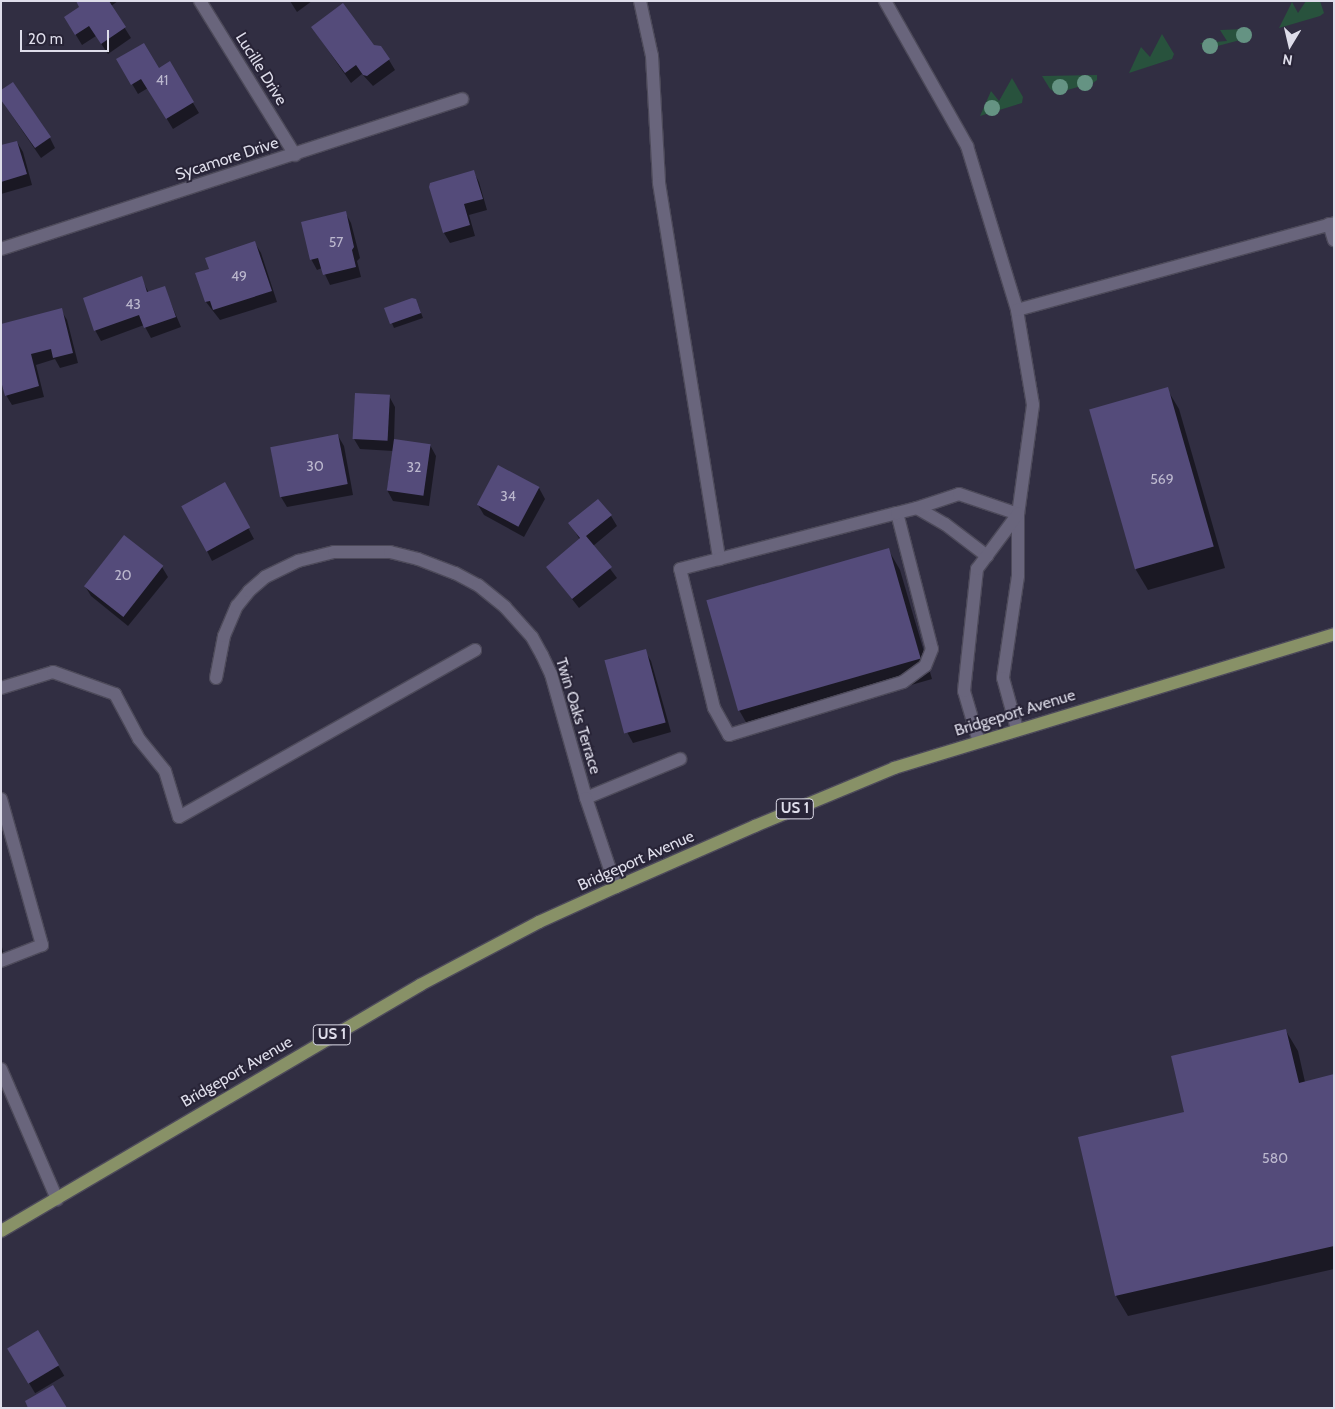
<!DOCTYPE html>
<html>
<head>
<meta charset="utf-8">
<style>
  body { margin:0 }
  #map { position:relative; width:1335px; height:1409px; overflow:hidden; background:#312e42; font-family:Cabin,sans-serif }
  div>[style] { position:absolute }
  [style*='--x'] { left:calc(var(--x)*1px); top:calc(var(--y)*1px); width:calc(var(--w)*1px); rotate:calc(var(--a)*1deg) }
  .green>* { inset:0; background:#28523d }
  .shadow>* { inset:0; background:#0007; transform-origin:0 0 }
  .building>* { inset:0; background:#544b7a; transform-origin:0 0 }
  .roads { filter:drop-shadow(1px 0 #4d4a5a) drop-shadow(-1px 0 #4d4a5a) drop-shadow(0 1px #4d4a5a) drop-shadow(0 -1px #4d4a5a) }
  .lane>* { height:12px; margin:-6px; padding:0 6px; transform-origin:6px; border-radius:6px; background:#69657c }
  .street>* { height:12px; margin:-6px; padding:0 6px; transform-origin:6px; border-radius:6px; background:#69657c }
  .primary>* { height:12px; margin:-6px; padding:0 6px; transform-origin:6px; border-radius:6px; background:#889167 }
  .trees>* { width:16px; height:16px; margin:-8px; border-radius:50%; background:#659383 }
  span { translate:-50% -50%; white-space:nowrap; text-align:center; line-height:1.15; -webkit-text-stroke:4px #282437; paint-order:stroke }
  .number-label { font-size:14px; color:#bcb8ce }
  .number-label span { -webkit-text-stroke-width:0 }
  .shield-label span { padding:1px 4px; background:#282437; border:1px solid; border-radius:4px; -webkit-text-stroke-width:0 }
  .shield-label { font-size:15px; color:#deddea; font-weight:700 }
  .street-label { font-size:16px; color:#deddea }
  .frame { position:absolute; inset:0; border:2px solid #deddea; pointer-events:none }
  .north { position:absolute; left:1265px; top:20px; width:50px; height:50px; -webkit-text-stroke:4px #282437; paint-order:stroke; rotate:189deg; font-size:14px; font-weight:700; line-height:20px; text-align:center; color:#deddea }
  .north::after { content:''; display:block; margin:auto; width:18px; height:22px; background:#deddea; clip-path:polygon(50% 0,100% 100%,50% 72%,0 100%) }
  .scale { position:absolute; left:20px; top:30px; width:89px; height:22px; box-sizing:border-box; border:2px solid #deddea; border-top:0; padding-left:6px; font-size:15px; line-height:18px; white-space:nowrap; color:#deddea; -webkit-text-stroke:4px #282437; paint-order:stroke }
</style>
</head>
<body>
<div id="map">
  <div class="green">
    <div style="clip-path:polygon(1306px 1px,1320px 1px,1324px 13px,1320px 16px,1279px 28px,1292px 2px,1298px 13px)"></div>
    <div style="clip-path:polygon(1247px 29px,1248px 35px,1244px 39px,1210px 48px,1204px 47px,1200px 43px,1227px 41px,1220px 30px)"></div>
    <div style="clip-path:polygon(1162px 34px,1174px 54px,1172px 59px,1129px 73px,1141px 47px,1150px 57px)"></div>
    <div style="clip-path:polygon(1097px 75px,1097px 80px,1093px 83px,1056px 93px,1050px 89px,1042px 76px)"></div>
    <div style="clip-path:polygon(1012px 78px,1023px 97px,1022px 103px,980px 116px,991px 91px,999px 101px)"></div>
  </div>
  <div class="shadow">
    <div style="clip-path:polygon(76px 1px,118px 1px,111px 6px,131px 38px,108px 54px,96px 36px,82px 45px,71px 27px,80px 7px)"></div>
    <div style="clip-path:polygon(290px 1px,312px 1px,297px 12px)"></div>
    <div style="clip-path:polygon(312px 27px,373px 46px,389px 60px,395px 70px,373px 86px,362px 74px,351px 83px)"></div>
    <div style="clip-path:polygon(118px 60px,158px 70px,169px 63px,199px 113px,173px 129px,148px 88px,138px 94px)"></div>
    <div style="clip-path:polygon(4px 104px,50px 138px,55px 148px,41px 158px)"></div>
    <div style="clip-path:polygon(17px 142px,23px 152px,32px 185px,1px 194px,1px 147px)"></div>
    <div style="clip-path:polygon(473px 171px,479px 182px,487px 210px,469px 215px,475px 236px,450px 243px,444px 233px,430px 187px)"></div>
    <div style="clip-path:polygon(345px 212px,351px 223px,360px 258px,357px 261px,361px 277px,330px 285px,322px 268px,317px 270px,311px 259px)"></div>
    <div style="clip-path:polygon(255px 243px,261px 253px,277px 302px,220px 320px,206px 302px,197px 274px,210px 270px)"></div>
    <div style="clip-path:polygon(141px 278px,149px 293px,164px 287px,181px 327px,151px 338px,144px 325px,101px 341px,95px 330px)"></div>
    <div style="clip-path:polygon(418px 305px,423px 318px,394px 328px,386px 309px)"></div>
    <div style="clip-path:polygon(61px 310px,67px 320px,78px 363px,60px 368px,55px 359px,36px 365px,44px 397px,12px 405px,6px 395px,1px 376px)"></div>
    <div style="clip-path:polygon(1167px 389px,1179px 409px,1225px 568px,1148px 590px,1136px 570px)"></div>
    <div style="clip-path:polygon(389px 396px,395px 407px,394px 440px,430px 445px,436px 456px,429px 506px,393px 501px,387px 490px,393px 451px,360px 449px,354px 439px)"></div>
    <div style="clip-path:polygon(338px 436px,344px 446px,353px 495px,287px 507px,281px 497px)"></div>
    <div style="clip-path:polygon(539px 488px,545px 499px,524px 537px,484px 515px,478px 505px)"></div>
    <div style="clip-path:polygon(230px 494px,254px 539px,212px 561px,207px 551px)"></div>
    <div style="clip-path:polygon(611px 516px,617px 526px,593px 546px,617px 578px,579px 608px,547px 567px,580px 540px,570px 523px)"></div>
    <div style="clip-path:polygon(888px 549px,900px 570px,932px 679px,751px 731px,739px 710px)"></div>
    <div style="clip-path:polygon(162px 567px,168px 577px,128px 626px,91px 596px,85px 586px)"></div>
    <div style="clip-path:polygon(645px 651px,651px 661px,671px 732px,633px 743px,627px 732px)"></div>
    <div style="clip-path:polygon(1px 944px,5px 957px,1px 958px)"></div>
    <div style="clip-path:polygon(1286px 1031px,1298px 1051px,1305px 1082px,1334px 1076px,1334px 1269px,1128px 1316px,1116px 1296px,1186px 1113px)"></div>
    <div style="left:38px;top:1332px;width:51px;height:34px;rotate:59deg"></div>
  </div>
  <div class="building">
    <div style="clip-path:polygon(76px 1px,109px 1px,126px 27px,101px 44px,89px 26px,75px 35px,64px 17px,79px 7px)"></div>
    <div style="clip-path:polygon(343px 3px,374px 45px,381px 46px,390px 59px,367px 76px,363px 75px,356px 65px,345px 73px,311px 27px)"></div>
    <div style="clip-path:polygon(144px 43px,159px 68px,170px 61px,194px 102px,166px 119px,141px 79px,131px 85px,116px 59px)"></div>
    <div style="clip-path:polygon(13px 82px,51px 137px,35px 148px,1px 100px,1px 90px)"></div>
    <div style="clip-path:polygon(17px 141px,27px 174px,1px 182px,1px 145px)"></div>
    <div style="clip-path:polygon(474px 170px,483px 199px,464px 204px,470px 225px,443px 233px,429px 187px,430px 183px)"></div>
    <div style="clip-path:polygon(346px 211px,354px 247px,352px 250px,356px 267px,323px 275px,318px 258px,310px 260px,301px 222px)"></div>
    <div style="clip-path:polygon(255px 241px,272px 291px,213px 310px,210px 301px,205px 302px,195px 273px,209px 269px,205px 258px)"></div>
    <div style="clip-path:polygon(142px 276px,147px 292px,165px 286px,176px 317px,144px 328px,139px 315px,94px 331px,83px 298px)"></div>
    <div style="clip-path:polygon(412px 298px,416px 299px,421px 313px,390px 324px,384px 308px)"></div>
    <div style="clip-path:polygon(62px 308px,73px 353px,53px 358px,51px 349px,31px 354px,39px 386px,5px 396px,1px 381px,1px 324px)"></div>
    <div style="left:1168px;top:387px;width:166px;height:82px;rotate:74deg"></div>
    <div style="left:355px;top:393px;width:35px;height:46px;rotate:3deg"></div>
    <div style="left:338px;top:434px;width:51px;height:69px;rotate:79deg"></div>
    <div style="left:394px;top:439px;width:37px;height:52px;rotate:8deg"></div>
    <div style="left:498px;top:465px;width:47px;height:45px;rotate:28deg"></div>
    <div style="left:225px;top:482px;width:52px;height:50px;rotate:61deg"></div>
    <div style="clip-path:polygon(598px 499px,612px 515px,586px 536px,612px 567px,572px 599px,546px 567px,580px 538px,568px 523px)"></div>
    <div style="left:124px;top:535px;width:50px;height:65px;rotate:38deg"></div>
    <div style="left:889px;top:548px;width:115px;height:190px;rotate:74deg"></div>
    <div style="left:646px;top:649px;width:76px;height:43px;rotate:75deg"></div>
    <div style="clip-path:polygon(1286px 1029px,1299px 1083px,1334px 1074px,1334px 1246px,1115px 1296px,1078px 1137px,1184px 1112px,1171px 1056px)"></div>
    <div style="left:38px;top:1330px;width:41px;height:36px;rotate:59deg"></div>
    <div style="clip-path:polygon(53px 1385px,67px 1408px,28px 1408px,25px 1401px)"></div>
  </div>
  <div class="roads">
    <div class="lane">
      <div style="--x:640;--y:1;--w:56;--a:77.7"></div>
      <div style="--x:652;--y:56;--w:127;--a:86.8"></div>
      <div style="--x:659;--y:183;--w:381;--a:80.9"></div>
      <div style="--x:885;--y:1;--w:167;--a:60.5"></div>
      <div style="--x:967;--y:146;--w:171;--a:73"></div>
      <div style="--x:1017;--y:310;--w:96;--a:80.4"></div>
      <div style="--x:1033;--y:405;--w:110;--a:97.8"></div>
      <div style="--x:1018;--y:514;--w:62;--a:90"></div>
      <div style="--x:1018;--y:576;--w:103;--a:98.4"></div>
      <div style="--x:1003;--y:678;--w:53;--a:74.6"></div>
      <div style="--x:1329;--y:224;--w:17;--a:73"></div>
      <div style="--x:1017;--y:310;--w:329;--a:-15.3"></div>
      <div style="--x:917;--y:508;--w:32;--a:30"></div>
      <div style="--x:945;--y:524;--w:53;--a:37.3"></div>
      <div style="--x:897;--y:513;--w:140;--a:75.6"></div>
      <div style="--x:932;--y:649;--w:18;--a:112"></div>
      <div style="--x:925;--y:666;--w:27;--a:144"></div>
      <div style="--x:903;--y:682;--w:182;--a:163.1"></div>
      <div style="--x:729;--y:735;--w:31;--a:-119"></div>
      <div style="--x:714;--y:708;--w:143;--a:-103.7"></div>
      <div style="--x:680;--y:569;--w:40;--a:-14.4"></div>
      <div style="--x:719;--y:559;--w:184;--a:-14.5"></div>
      <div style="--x:897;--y:513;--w:21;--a:-14"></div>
      <div style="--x:917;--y:508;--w:44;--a:-18.4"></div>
      <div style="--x:959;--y:494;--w:62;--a:18.7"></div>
      <div style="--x:1;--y:688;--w:54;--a:-17.1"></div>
      <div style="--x:53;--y:672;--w:66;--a:19.5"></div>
      <div style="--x:115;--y:694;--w:51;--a:61.9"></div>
      <div style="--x:139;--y:739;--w:41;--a:50.9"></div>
      <div style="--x:165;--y:771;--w:48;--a:73.1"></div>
      <div style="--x:179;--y:817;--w:340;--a:-29.4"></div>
      <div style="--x:979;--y:742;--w:53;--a:-106.4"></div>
      <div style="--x:964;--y:691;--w:123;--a:-83.9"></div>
      <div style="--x:977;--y:569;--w:69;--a:-53.3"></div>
      <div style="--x:586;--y:798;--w:102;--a:-22.5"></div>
      <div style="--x:1;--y:799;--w:152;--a:74.3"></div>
      <div style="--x:42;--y:945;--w:44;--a:158.7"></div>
      <div style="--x:1;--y:1069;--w:142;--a:66.7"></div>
    </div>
    <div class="street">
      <div style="--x:200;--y:1;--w:181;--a:58.3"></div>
      <div style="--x:1;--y:249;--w:485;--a:-18"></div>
      <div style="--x:216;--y:678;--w:43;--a:-79.2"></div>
      <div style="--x:224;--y:636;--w:33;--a:-67"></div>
      <div style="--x:237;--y:606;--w:19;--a:-51"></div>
      <div style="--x:249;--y:591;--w:21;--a:-41"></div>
      <div style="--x:265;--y:577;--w:37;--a:-26"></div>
      <div style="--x:298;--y:561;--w:37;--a:-14"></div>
      <div style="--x:334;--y:552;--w:56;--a:0"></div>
      <div style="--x:390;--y:552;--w:29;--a:14"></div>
      <div style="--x:418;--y:559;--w:40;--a:21"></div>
      <div style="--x:455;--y:573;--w:26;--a:28"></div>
      <div style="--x:478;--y:585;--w:35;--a:39"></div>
      <div style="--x:505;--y:607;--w:40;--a:48"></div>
      <div style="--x:532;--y:637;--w:21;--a:61"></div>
      <div style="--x:542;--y:655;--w:21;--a:65"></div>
      <div style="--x:551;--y:674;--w:129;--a:74.2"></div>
      <div style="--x:586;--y:798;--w:94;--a:71.4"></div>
    </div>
    <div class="primary">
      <div style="--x:1;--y:1231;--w:486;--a:-30.4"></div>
      <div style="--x:420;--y:985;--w:135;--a:-27.9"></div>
      <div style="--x:539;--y:922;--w:85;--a:-24.4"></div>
      <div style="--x:616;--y:887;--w:152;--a:-23.7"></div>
      <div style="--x:755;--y:826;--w:151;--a:-22.6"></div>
      <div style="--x:894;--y:768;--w:460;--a:-16.9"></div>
    </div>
  </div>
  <div class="trees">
    <div style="left:1244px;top:35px"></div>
    <div style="left:1210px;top:46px"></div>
    <div style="left:1085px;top:83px"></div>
    <div style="left:1060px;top:87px"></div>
    <div style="left:992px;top:108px"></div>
  </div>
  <div class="number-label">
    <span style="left:162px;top:80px">41</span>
    <span style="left:336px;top:242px">57</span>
    <span style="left:239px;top:276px">49</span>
    <span style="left:133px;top:304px">43</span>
    <span style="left:315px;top:466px">30</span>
    <span style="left:414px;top:467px">32</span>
    <span style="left:1162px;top:479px">569</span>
    <span style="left:508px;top:496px">34</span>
    <span style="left:123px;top:575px">20</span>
    <span style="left:1275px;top:1158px">580</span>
  </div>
  <div class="shield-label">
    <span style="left:795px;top:809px">US 1</span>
    <span style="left:332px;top:1035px">US 1</span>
  </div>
  <div class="street-label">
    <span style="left:261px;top:69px;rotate:58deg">Lucille Drive</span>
    <span style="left:227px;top:159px;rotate:-18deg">Sycamore Drive</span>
    <span style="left:1015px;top:713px;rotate:-17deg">Bridgeport Avenue</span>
    <span style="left:578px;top:716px;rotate:73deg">Twin Oaks Terrace</span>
    <span style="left:636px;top:861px;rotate:-24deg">Bridgeport Avenue</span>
    <span style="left:237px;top:1072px;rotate:-30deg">Bridgeport Avenue</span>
  </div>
  <div class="frame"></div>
  <div class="north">N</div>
  <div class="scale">20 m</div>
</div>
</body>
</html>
